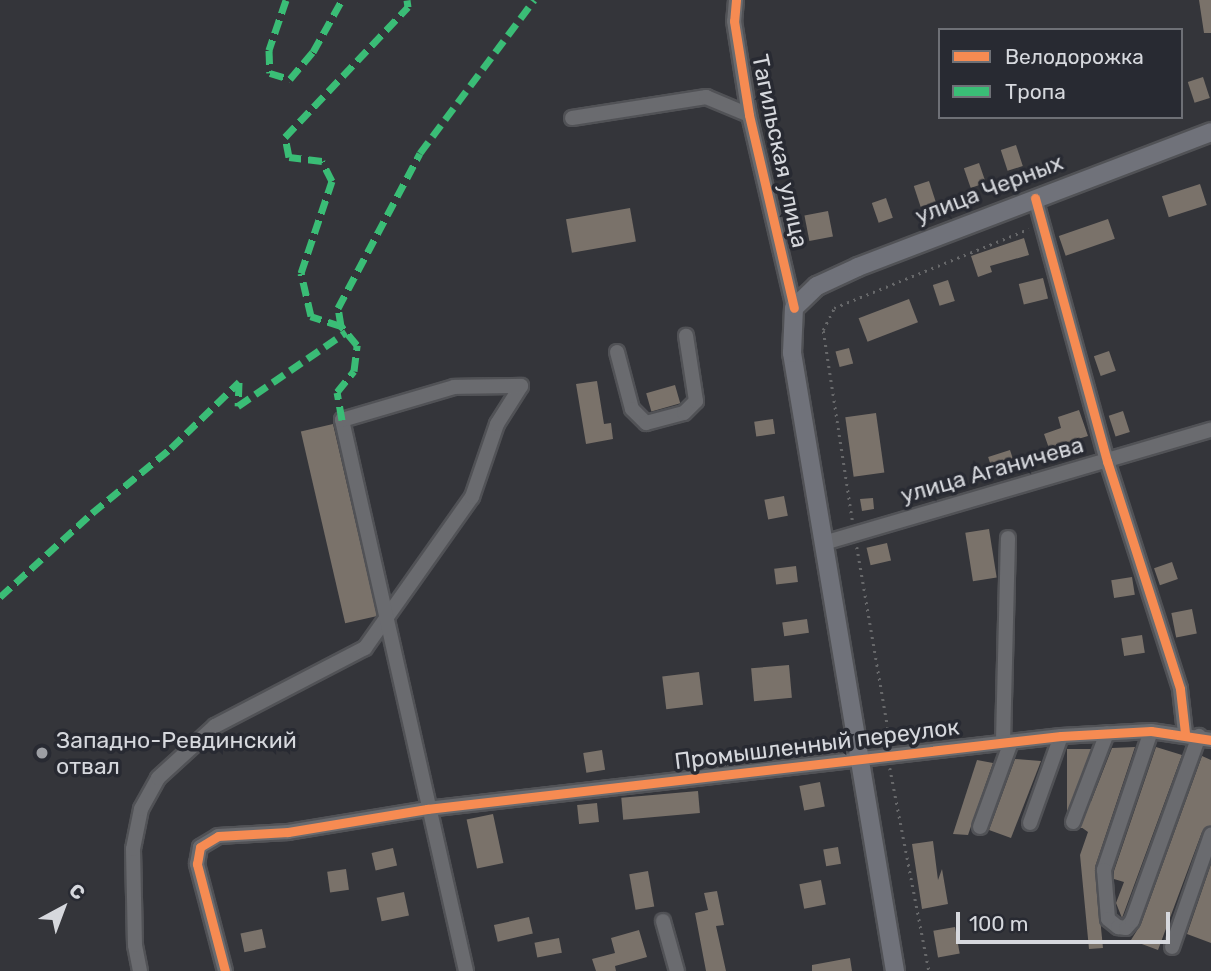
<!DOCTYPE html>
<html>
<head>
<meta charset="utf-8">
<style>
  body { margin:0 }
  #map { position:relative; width:1211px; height:971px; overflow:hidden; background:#34353a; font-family:Rubik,sans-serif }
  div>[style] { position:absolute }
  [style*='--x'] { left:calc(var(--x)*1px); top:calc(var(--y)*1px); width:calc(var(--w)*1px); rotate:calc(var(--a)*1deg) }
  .building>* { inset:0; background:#7a726a; transform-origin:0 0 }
  .path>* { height:2.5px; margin-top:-1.25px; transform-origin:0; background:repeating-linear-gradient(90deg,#67686a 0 2px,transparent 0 7px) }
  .roads { filter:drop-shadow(2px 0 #515256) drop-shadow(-2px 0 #515256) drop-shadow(0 2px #515256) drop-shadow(0 -2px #515256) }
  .minor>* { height:14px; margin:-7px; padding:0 7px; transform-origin:7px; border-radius:7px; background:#6a6b6f }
  .major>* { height:18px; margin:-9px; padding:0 9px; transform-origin:9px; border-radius:9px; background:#70727a }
  .quiet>* { height:7px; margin-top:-3.5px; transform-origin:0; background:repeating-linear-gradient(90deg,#3abd76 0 14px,transparent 0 21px) }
  .cycleway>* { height:9px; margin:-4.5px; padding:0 4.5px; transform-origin:4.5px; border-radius:4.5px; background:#f68b52 }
  .dots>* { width:19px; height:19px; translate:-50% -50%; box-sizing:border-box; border:4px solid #282a32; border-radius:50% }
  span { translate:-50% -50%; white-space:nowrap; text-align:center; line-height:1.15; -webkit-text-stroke:7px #282a32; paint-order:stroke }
  .street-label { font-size:23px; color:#d6d8dd }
  .poi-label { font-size:23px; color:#d6d8dd }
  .left { translate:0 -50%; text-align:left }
  .legend { position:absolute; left:938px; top:28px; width:245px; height:91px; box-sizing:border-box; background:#282a32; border:2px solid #6e7076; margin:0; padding:9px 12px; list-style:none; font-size:21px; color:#d6d8dd }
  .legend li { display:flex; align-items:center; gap:14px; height:35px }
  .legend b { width:35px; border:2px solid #6e7076 }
  .north { position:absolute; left:28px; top:873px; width:70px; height:70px; -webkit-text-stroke:5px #282a32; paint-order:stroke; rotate:41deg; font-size:19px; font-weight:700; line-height:28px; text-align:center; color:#d6d8dd }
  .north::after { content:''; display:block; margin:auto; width:24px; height:32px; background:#d6d8dd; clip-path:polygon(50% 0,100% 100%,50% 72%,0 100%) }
  .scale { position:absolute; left:956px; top:912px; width:214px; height:32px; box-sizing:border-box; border:4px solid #d6d8dd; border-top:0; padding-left:9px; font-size:21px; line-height:24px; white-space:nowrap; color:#d6d8dd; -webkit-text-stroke:5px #282a32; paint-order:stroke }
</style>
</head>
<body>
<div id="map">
  <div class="building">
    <div style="clip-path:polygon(1199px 0,1211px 0,1211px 33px,1204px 33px)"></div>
    <div style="left:1203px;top:77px;width:22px;height:16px;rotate:72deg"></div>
    <div style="left:1016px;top:145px;width:22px;height:16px;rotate:72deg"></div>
    <div style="left:979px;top:163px;width:21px;height:16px;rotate:71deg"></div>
    <div style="left:929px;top:181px;width:22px;height:16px;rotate:72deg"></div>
    <div style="left:1200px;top:184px;width:22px;height:40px;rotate:72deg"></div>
    <div style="left:886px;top:198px;width:21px;height:15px;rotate:71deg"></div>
    <div style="left:630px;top:208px;width:34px;height:65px;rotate:80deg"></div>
    <div style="left:828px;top:211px;width:26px;height:24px;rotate:79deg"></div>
    <div style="left:1108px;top:219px;width:21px;height:52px;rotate:71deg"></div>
    <div style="clip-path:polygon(1024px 238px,1029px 255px,990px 266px,992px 272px,978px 277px,971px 256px)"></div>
    <div style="left:1043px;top:278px;width:21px;height:25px;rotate:76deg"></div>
    <div style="left:948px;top:280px;width:22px;height:16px;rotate:72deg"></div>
    <div style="left:909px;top:299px;width:25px;height:54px;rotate:69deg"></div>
    <div style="left:849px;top:348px;width:16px;height:14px;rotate:75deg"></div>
    <div style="left:1109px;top:351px;width:21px;height:16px;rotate:71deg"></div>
    <div style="clip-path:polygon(597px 381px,604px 424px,611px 423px,613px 439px,586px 444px,576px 384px)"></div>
    <div style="left:675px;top:385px;width:19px;height:30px;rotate:74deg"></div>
    <div style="clip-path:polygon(1079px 410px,1088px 436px,1078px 439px,1081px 448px,1052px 457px,1044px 434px,1061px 428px,1058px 417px)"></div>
    <div style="left:1123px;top:411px;width:22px;height:15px;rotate:72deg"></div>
    <div style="left:876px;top:413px;width:60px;height:31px;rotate:82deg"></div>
    <div style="left:773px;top:419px;width:15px;height:19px;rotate:82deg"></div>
    <div style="left:333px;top:424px;width:197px;height:33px;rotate:77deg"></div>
    <div style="left:1010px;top:450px;width:19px;height:23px;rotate:72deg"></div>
    <div style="left:784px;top:496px;width:20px;height:20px;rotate:79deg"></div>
    <div style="clip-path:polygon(873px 498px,874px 509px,862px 511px,860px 499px)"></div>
    <div style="left:989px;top:529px;width:49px;height:24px;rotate:81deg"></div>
    <div style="left:887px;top:543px;width:18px;height:21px;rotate:77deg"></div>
    <div style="left:1172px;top:562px;width:18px;height:19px;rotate:71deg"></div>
    <div style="left:796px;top:566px;width:16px;height:22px;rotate:83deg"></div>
    <div style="left:1132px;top:577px;width:18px;height:21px;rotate:81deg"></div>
    <div style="left:1192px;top:609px;width:25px;height:21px;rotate:79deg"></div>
    <div style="left:807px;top:619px;width:14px;height:25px;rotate:82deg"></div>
    <div style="left:1142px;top:635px;width:18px;height:21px;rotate:81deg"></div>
    <div style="left:789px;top:665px;width:33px;height:38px;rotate:85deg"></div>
    <div style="left:699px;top:672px;width:33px;height:37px;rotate:83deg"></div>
    <div style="clip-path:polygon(1135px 747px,1095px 867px,1103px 948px,1089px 949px,1080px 855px,1088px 832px,1081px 827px,1112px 748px)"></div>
    <div style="clip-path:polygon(1156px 747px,1182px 755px,1122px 918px,1116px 903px,1124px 882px,1114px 879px,1114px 871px)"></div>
    <div style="left:1067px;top:749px;width:24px;height:79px"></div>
    <div style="left:602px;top:750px;width:20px;height:19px;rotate:81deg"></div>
    <div style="clip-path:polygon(1202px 756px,1211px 760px,1211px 826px,1202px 832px,1158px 950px,1131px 940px,1141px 924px)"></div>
    <div style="clip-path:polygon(1015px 759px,1041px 761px,1011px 838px,989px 830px)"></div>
    <div style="clip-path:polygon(977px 760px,993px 763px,968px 835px,953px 834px)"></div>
    <div style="left:820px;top:782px;width:25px;height:21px;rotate:79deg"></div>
    <div style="left:698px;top:791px;width:22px;height:77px;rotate:85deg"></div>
    <div style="left:597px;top:803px;width:19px;height:20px;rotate:84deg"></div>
    <div style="left:493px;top:814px;width:50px;height:27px;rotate:78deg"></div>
    <div style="clip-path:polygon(933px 841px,938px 880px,942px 869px,948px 904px,922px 909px,912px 844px)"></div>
    <div style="left:838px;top:847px;width:17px;height:15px;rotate:80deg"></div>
    <div style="left:393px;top:848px;width:18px;height:22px;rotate:77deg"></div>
    <div style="clip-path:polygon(1211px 864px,1211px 943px,1187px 934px)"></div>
    <div style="left:346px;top:869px;width:21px;height:19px;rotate:82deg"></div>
    <div style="left:648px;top:871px;width:36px;height:19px;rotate:80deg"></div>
    <div style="left:821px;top:880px;width:25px;height:22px;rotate:79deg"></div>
    <div style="clip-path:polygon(717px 891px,724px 925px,716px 926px,726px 971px,706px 971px,695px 913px,708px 910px,704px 893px)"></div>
    <div style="left:404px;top:892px;width:24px;height:28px;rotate:78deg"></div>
    <div style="left:529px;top:917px;width:17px;height:36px;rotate:77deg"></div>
    <div style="left:955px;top:927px;width:27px;height:22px;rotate:80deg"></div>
    <div style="left:262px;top:929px;width:19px;height:22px;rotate:78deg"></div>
    <div style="clip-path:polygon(639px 930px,647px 957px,615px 966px,616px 971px,596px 971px,592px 959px,615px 953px,611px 938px)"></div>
    <div style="left:559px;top:938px;width:15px;height:25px;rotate:79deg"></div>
    <div style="clip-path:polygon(850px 958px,852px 971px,812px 971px,812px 965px)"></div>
  </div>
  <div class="path">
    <div style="--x:852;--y:520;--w:192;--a:-98.7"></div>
    <div style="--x:823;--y:330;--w:25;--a:-63"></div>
    <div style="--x:834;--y:308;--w:210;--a:-22.1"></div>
    <div style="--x:857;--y:547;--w:197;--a:80.3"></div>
    <div style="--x:890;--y:768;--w:207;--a:79.1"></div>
  </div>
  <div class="roads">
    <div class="minor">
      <div style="--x:736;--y:0;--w:21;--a:95"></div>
      <div style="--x:734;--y:21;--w:95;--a:80.9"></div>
      <div style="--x:749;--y:115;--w:198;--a:76.9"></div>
      <div style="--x:572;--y:118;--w:136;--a:-8.9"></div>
      <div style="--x:706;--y:97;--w:47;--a:22.7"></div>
      <div style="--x:1035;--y:198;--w:273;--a:74.7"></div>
      <div style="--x:1107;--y:461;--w:239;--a:72.2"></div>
      <div style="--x:1180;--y:689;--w:44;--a:83.5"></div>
      <div style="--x:617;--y:352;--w:59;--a:75.3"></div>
      <div style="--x:632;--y:409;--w:20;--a:45"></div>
      <div style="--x:646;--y:423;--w:39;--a:-15"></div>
      <div style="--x:684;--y:413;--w:17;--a:-45"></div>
      <div style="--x:696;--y:401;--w:66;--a:-98.7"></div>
      <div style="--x:827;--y:542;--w:400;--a:-16.3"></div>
      <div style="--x:1151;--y:731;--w:147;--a:108.7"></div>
      <div style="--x:1104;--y:870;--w:49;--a:85.3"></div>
      <div style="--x:1108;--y:919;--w:13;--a:39"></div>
      <div style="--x:1118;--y:927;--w:8;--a:7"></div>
      <div style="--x:1126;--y:928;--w:9;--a:-49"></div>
      <div style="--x:1132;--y:921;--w:197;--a:-70.1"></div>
      <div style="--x:1003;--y:742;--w:204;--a:-88.6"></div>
      <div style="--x:1073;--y:822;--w:95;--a:-69.1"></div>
      <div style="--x:1030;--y:823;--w:92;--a:-70.4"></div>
      <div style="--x:980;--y:827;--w:90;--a:-70"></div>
      <div style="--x:663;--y:921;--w:52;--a:74.4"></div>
      <div style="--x:1172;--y:947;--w:119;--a:-70.8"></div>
      <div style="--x:140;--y:971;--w:26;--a:-101"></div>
      <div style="--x:135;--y:945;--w:96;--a:-91.2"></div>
      <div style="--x:133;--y:849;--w:41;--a:-78.7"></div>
      <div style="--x:141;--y:809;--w:35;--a:-61"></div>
      <div style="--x:158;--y:778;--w:77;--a:-42.4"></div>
      <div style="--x:215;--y:726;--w:169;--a:-27.5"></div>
      <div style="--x:365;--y:648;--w:185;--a:-54.7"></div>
      <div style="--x:472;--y:497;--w:77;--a:-71.1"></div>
      <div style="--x:497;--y:424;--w:45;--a:-57.7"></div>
      <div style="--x:225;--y:971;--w:111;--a:-104.7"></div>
      <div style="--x:197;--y:864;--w:17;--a:-80"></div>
      <div style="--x:200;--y:847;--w:21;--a:-31"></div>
      <div style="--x:218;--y:836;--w:70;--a:-3.3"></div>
      <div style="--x:288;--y:832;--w:141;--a:-9.4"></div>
      <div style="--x:427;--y:809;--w:638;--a:-6.57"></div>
      <div style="--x:1061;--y:736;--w:90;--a:-3.2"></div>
      <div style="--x:1151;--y:731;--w:61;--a:8.5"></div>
      <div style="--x:466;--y:971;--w:565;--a:-102.68"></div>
      <div style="--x:342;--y:420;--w:117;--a:-16.4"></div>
      <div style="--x:454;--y:387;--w:67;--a:-0.9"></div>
    </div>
    <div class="major">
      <div style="--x:895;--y:971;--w:627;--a:-99.46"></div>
      <div style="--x:792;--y:353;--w:45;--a:-87.5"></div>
      <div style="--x:794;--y:308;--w:32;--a:-44"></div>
      <div style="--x:817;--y:286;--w:45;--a:-24.9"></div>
      <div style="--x:858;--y:267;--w:378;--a:-20.9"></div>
    </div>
  </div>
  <div class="quiet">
    <div style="--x:286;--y:0;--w:53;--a:108.8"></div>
    <div style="--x:269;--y:50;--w:23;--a:88"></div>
    <div style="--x:270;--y:73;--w:21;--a:17"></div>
    <div style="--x:290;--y:79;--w:35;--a:-50"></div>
    <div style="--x:313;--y:52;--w:60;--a:-60.9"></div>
    <div style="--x:341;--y:326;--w:32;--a:-162"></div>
    <div style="--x:311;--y:316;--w:44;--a:-103.1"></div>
    <div style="--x:301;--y:273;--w:97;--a:-71.4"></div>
    <div style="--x:332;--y:181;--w:22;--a:-117"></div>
    <div style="--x:322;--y:161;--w:33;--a:-173"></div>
    <div style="--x:289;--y:157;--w:20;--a:-101"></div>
    <div style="--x:285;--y:137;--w:179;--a:-46.6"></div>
    <div style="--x:408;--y:7;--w:7;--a:-98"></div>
    <div style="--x:342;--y:420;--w:28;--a:-100"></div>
    <div style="--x:337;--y:392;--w:27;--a:-51"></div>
    <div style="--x:354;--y:371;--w:26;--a:-83"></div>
    <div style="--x:357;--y:345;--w:25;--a:-130"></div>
    <div style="--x:341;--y:326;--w:18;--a:-99"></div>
    <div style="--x:338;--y:308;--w:175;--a:-62.1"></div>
    <div style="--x:420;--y:153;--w:191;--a:-53.3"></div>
    <div style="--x:0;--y:597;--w:125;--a:-42.4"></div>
    <div style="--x:92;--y:513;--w:102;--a:-39.4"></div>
    <div style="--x:171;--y:448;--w:95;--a:-44.1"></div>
    <div style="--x:239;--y:382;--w:24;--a:92"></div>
    <div style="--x:238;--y:406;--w:131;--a:-34.4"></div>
  </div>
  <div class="cycleway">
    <div style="--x:736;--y:0;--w:21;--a:95"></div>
    <div style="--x:734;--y:21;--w:95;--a:80.9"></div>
    <div style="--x:749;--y:115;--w:198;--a:76.9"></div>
    <div style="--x:1035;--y:198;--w:273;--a:74.7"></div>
    <div style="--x:1107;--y:461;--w:239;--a:72.2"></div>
    <div style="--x:1180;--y:689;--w:44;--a:83.5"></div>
    <div style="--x:225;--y:971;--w:111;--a:-104.7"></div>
    <div style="--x:197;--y:864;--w:17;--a:-80"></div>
    <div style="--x:200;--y:847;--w:21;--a:-31"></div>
    <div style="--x:218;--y:836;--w:70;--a:-3.3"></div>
    <div style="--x:288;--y:832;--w:141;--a:-9.4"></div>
    <div style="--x:427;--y:809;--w:638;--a:-6.57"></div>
    <div style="--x:1061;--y:736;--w:90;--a:-3.2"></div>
    <div style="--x:1151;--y:731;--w:61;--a:8.5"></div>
  </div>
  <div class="dots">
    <div style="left:42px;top:753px;background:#9d9fa4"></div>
  </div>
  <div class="street-label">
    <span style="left:780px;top:151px;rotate:78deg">Тагильская улица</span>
    <span style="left:989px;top:189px;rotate:-21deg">улица Черных</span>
    <span style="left:992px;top:470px;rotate:-16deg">улица Аганичева</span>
    <span style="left:817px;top:744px;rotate:-7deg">Промышленный переулок</span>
  </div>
  <div class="poi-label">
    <span class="left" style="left:56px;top:753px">Западно-Ревдинский<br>отвал</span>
  </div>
  <ul class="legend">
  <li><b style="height:9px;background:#f68b52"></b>Велодорожка</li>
  <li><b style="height:9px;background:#3abd76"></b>Тропа</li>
  </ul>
  <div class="north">С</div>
  <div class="scale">100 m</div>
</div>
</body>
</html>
